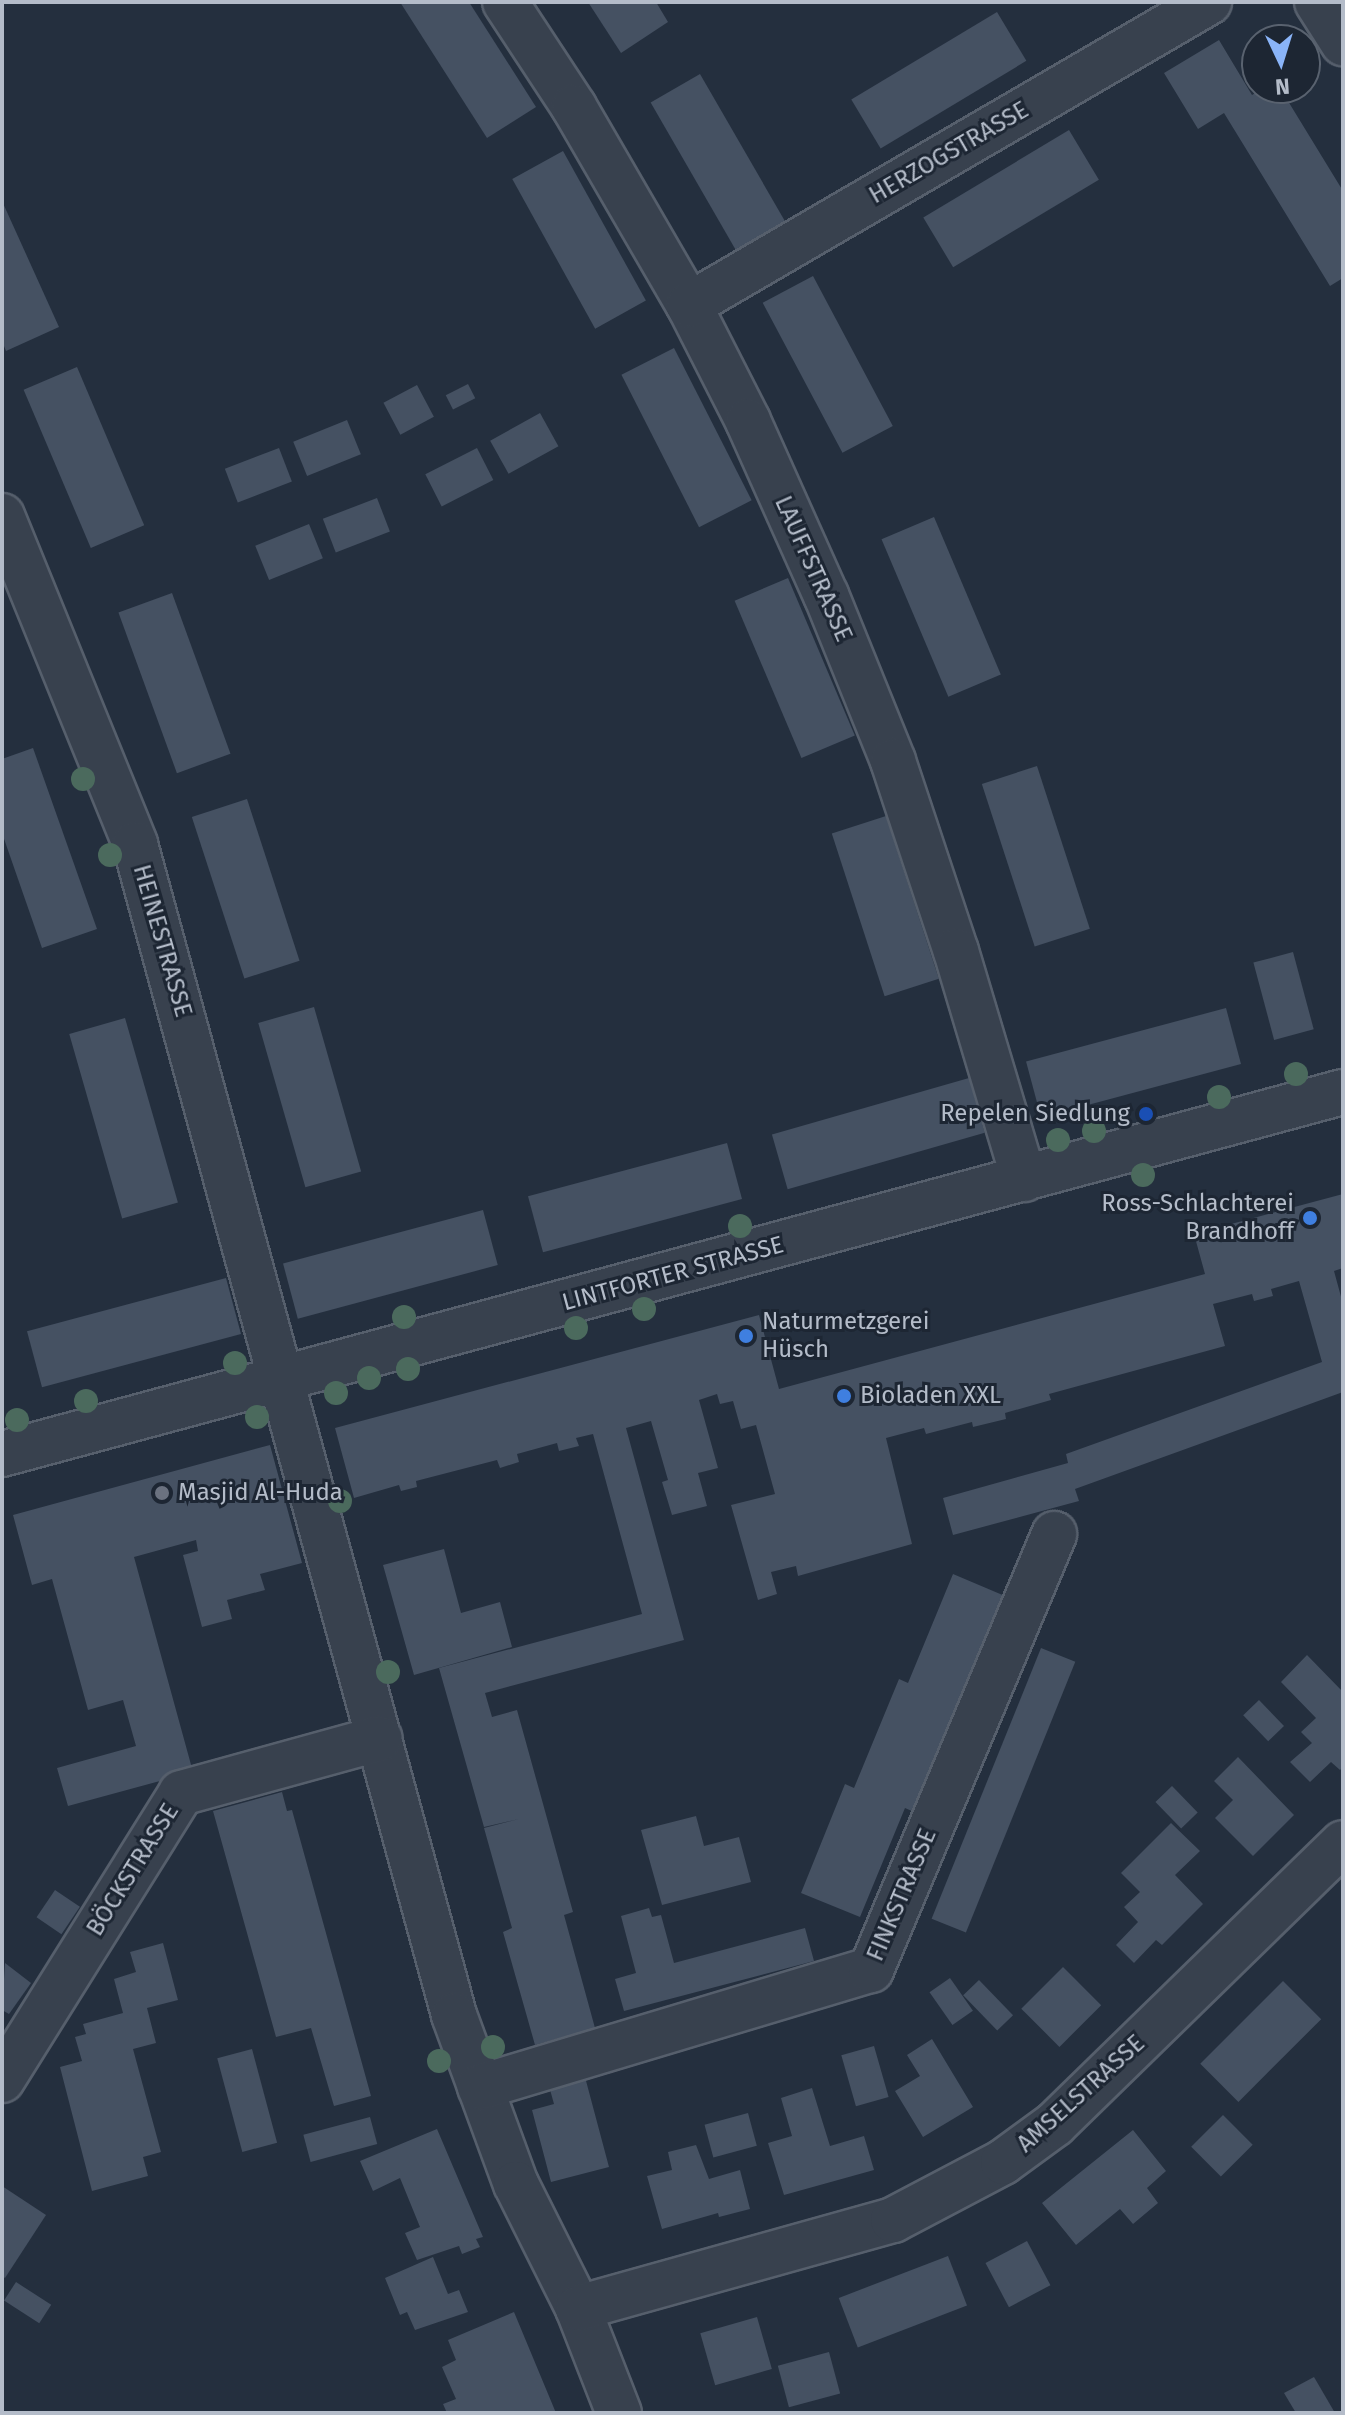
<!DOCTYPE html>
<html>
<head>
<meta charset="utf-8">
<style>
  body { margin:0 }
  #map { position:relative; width:1345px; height:2415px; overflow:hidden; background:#242f3e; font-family:"Fira Sans",sans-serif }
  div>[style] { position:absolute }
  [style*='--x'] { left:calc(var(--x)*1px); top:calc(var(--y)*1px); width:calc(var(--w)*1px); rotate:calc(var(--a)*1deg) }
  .building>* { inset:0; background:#455162; transform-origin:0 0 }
  .roads { filter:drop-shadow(2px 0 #565f6c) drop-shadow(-2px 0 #565f6c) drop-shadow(0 2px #565f6c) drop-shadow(0 -2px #565f6c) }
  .minor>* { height:44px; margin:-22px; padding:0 22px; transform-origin:22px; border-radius:22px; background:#38414e }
  .trees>* { width:24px; height:24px; margin:-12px; border-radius:50%; background:#4b6a5d }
  .dots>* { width:22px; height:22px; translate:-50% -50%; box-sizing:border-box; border:4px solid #1d2633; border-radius:50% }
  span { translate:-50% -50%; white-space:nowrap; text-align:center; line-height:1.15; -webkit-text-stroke:6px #1d2633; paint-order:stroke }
  .street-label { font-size:24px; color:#b4bcc9 }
  .poi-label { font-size:24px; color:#b4bcc9 }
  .right { translate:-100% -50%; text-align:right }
  .left { translate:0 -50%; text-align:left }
  .frame { position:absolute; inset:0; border:4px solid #b4bcc9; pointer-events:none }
  .north { position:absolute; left:1241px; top:24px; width:80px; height:80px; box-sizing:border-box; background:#1d2633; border:2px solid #59626f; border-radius:50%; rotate:176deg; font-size:22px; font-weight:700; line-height:32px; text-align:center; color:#b4bcc9 }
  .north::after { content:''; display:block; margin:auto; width:28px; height:36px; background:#8ab4f8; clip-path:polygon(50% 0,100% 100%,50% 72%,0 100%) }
</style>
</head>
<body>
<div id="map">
  <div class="building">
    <div style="clip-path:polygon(400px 2px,469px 2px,536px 107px,487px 138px)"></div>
    <div style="clip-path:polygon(588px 2px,656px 2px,668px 22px,621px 53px)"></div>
    <div style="left:997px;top:12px;width:57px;height:170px;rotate:59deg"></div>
    <div style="clip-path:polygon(1219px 40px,1252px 95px,1264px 88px,1280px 88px,1343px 191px,1343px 278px,1330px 286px,1224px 113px,1198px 129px,1164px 73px)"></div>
    <div style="left:700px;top:74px;width:170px;height:57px;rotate:60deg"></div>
    <div style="left:1069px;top:130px;width:58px;height:170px;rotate:59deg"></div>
    <div style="left:563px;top:151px;width:171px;height:58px;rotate:61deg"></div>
    <div style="clip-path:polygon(2px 201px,59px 327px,6px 351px,2px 341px)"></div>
    <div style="left:813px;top:276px;width:170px;height:57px;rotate:62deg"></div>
    <div style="left:674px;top:348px;width:171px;height:59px;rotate:63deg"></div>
    <div style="left:77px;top:367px;width:172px;height:58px;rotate:67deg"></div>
    <div style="left:468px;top:384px;width:16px;height:25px;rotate:63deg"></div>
    <div style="left:417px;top:385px;width:36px;height:38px;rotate:62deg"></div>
    <div style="left:540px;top:413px;width:38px;height:57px;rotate:61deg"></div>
    <div style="left:347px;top:420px;width:37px;height:58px;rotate:68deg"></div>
    <div style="left:279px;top:448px;width:36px;height:58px;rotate:69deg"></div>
    <div style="left:477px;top:448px;width:36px;height:58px;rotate:63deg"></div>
    <div style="left:377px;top:498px;width:36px;height:58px;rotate:69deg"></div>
    <div style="left:934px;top:517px;width:171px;height:57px;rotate:67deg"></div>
    <div style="left:309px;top:524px;width:37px;height:58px;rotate:68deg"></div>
    <div style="left:788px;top:578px;width:171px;height:58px;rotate:67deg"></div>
    <div style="left:172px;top:593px;width:171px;height:57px;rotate:70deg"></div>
    <div style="clip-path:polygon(33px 748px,97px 929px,42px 948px,2px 833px,2px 759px)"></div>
    <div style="left:1037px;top:766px;width:171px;height:58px;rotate:72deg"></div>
    <div style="left:247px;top:799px;width:170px;height:58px;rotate:72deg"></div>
    <div style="left:886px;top:816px;width:171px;height:57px;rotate:72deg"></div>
    <div style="left:1293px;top:952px;width:80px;height:41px;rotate:75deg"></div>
    <div style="left:314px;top:1007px;width:171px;height:58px;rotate:74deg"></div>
    <div style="left:1226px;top:1008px;width:58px;height:207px;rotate:75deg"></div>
    <div style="left:125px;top:1018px;width:192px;height:58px;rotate:74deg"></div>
    <div style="left:969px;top:1078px;width:57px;height:205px;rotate:74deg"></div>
    <div style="left:727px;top:1143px;width:58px;height:206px;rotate:75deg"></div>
    <div style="clip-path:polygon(1343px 1194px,1343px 1268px,1334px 1271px,1343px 1304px,1343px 1392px,1075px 1489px,1079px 1501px,953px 1535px,943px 1498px,1068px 1463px,1066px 1454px,1322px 1362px,1299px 1281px,1271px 1289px,1273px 1296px,1254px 1301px,1252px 1294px,1213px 1304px,1225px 1346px,1049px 1394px,1051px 1400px,1005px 1413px,1006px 1419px,973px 1427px,972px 1422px,926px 1434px,924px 1428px,886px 1438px,912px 1544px,798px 1576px,796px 1566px,771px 1572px,777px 1594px,758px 1600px,731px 1505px,775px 1494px,756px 1425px,741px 1429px,733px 1401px,720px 1404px,717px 1394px,699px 1400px,718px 1468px,698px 1473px,707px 1506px,672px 1515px,662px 1482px,668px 1480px,651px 1421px,626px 1428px,684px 1640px,485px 1693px,492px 1717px,517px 1710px,573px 1912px,564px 1915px,595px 2028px,535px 2045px,503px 1932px,512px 1928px,484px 1828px,519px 1819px,484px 1827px,439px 1668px,642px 1614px,593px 1434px,576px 1438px,579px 1446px,559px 1451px,557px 1443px,517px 1454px,519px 1462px,500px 1468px,497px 1460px,416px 1481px,417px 1487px,401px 1491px,399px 1485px,354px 1498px,335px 1428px,759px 1315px,779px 1389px,1205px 1274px,1194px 1234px)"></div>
    <div style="left:483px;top:1210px;width:57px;height:207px;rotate:75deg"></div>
    <div style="left:226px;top:1278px;width:58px;height:206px;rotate:75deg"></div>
    <div style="clip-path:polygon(270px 1445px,302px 1563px,260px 1574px,265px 1590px,227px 1600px,232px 1619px,202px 1627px,183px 1555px,198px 1551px,196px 1540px,134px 1557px,193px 1772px,68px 1806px,57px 1768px,136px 1746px,123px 1700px,88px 1710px,52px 1579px,32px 1585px,13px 1515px)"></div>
    <div style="clip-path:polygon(444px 1549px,461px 1613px,500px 1602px,512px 1647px,414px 1675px,383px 1565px)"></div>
    <div style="clip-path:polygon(953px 1574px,1012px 1599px,968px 1707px,959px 1703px,914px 1812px,905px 1808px,860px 1917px,801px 1893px,845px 1784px,854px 1788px,899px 1679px,908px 1683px)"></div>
    <div style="left:1041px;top:1648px;width:37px;height:292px;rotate:22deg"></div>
    <div style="clip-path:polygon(1307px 1655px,1343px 1692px,1343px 1767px,1340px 1770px,1331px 1762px,1310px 1782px,1290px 1762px,1312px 1743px,1301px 1732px,1316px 1718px,1281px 1682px)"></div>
    <div style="left:1259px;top:1700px;width:36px;height:22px;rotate:46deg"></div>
    <div style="clip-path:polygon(1238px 1757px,1294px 1815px,1253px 1856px,1215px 1818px,1233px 1800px,1214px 1781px)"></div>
    <div style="left:1172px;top:1786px;width:37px;height:23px;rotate:46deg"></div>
    <div style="clip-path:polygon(282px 1792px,287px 1811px,292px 1810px,371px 2096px,334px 2106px,311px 2028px,276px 2037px,213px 1811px)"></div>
    <div style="clip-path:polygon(696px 1816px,704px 1846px,739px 1837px,751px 1882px,662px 1905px,641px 1830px)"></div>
    <div style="clip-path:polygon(1171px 1823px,1200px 1851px,1175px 1875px,1203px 1904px,1162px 1945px,1156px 1940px,1134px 1963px,1116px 1945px,1138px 1922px,1124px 1907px,1140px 1892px,1121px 1873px)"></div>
    <div style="left:55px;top:1890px;width:30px;height:33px;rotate:34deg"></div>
    <div style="clip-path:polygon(649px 1908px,652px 1917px,661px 1915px,674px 1963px,805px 1928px,814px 1961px,624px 2011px,615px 1979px,636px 1973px,621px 1916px)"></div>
    <div style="clip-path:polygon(163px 1943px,178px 2000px,147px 2008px,156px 2043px,133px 2049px,161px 2152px,143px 2157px,148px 2176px,92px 2191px,60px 2067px,82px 2061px,75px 2037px,86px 2034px,83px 2024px,123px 2013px,114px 1979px,136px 1972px,130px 1952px)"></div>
    <div style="clip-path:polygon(5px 1963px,31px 1983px,9px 2014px,2px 2010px)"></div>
    <div style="left:1063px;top:1967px;width:54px;height:59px;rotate:45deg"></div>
    <div style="left:950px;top:1978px;width:40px;height:25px;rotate:55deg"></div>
    <div style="left:979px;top:1980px;width:49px;height:22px;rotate:46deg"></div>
    <div style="left:1283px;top:1981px;width:54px;height:117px;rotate:45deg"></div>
    <div style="clip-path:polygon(932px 2039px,973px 2107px,923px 2137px,895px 2091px,920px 2076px,907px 2055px)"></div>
    <div style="left:874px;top:2046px;width:53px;height:34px;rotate:74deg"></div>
    <div style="left:252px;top:2049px;width:97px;height:36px;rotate:75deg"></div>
    <div style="clip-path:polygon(585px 2077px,609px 2167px,551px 2182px,532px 2110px,554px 2104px,549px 2086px)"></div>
    <div style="clip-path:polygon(812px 2088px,830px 2146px,864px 2136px,874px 2170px,784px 2195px,768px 2143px,792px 2136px,781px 2098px)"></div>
    <div style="left:748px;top:2113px;width:34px;height:45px;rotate:75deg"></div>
    <div style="left:1223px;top:2115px;width:42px;height:45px;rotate:45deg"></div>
    <div style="left:370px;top:2117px;width:28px;height:69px;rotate:75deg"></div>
    <div style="clip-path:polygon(437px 2129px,483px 2237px,476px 2239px,480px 2247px,462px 2254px,459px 2246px,417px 2260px,405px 2233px,420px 2227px,400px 2178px,373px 2191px,360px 2161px)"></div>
    <div style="clip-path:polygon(1133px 2130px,1166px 2171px,1147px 2188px,1158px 2203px,1133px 2224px,1120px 2209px,1076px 2245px,1042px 2203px)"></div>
    <div style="clip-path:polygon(696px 2145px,709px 2179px,740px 2170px,750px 2209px,719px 2217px,718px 2213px,662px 2229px,647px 2176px,672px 2170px,668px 2152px)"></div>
    <div style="clip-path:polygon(2px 2186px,46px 2215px,5px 2278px,2px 2276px)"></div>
    <div style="left:1027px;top:2241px;width:50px;height:47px;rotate:62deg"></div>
    <div style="left:948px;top:2256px;width:53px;height:117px;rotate:69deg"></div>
    <div style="clip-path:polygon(433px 2257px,448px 2294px,459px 2290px,468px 2312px,415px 2330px,407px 2312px,400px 2315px,385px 2278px)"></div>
    <div style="left:16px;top:2282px;width:42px;height:22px;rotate:33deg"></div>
    <div style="clip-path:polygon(514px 2312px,556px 2413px,447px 2413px,443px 2404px,456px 2399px,442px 2367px,456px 2360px,448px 2340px)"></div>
    <div style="left:757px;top:2317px;width:54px;height:59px;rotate:74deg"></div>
    <div style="left:829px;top:2352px;width:43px;height:53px;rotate:75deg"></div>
    <div style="clip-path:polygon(1314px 2377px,1335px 2413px,1296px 2413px,1284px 2393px)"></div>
  </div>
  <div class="roads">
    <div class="minor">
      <div style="--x:505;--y:2;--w:126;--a:56.7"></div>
      <div style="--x:574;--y:107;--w:229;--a:59.9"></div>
      <div style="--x:689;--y:305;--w:130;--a:63"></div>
      <div style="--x:748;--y:421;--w:191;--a:65.9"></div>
      <div style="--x:826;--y:595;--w:179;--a:68"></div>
      <div style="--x:893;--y:761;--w:200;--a:71.7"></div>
      <div style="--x:956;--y:951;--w:238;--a:73.4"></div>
      <div style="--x:1317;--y:2;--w:49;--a:57.6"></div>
      <div style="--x:689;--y:305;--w:602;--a:-30.23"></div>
      <div style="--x:2;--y:516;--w:354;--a:67.9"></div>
      <div style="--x:135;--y:844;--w:1214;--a:74.76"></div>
      <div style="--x:454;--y:2015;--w:180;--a:69.9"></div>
      <div style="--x:516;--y:2184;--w:139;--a:63.4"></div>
      <div style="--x:578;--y:2308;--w:113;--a:68.7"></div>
      <div style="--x:2;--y:1454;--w:1389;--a:-15.11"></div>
      <div style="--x:2;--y:2080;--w:338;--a:-58"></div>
      <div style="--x:181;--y:1793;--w:206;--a:-15.4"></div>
      <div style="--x:480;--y:2087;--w:408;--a:-16.7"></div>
      <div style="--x:871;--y:1970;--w:473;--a:-67.2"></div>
      <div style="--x:578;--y:2308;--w:327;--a:-15.6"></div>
      <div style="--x:893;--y:2220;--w:124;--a:-27.8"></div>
      <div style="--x:1003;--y:2162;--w:64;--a:-36.2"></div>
      <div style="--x:1055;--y:2124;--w:402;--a:-44.3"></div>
    </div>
  </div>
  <div class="trees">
    <div style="left:83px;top:779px"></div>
    <div style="left:110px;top:855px"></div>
    <div style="left:1296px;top:1074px"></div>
    <div style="left:1219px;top:1097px"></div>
    <div style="left:1094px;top:1131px"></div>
    <div style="left:1058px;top:1140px"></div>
    <div style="left:1143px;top:1175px"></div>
    <div style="left:740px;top:1226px"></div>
    <div style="left:644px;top:1309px"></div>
    <div style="left:404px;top:1317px"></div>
    <div style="left:576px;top:1328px"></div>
    <div style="left:235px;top:1363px"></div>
    <div style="left:408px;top:1369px"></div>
    <div style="left:369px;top:1378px"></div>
    <div style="left:336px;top:1393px"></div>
    <div style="left:86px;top:1401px"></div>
    <div style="left:257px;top:1417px"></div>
    <div style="left:17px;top:1420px"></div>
    <div style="left:340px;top:1501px"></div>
    <div style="left:388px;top:1672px"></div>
    <div style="left:493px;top:2047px"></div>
    <div style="left:439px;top:2061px"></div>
  </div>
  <div class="dots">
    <div style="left:1146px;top:1114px;background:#1a4fb4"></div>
    <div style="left:1310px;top:1218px;background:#3f7fe0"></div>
    <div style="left:746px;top:1336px;background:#3f7fe0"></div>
    <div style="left:844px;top:1396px;background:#3f7fe0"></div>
    <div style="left:162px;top:1493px;background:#6b7280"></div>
  </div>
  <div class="street-label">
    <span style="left:949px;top:153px;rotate:-30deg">HERZOGSTRASSE</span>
    <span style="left:813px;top:569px;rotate:66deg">LAUFFSTRASSE</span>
    <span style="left:162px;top:941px;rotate:74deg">HEINESTRASSE</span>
    <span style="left:673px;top:1274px;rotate:-15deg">LINTFORTER STRASSE</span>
    <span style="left:133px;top:1870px;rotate:-58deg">BÖCKSTRASSE</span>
    <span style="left:902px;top:1895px;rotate:-67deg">FINKSTRASSE</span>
    <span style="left:1081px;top:2094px;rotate:-42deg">AMSELSTRASSE</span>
  </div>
  <div class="poi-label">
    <span class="right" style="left:1130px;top:1114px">Repelen Siedlung</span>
    <span class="right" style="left:1294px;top:1218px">Ross-Schlachterei<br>Brandhoff</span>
    <span class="left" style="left:762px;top:1336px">Naturmetzgerei<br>Hüsch</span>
    <span class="left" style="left:860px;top:1396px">Bioladen XXL</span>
    <span class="left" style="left:178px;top:1493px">Masjid Al-Huda</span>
  </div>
  <div class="frame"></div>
  <div class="north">N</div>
</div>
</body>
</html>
